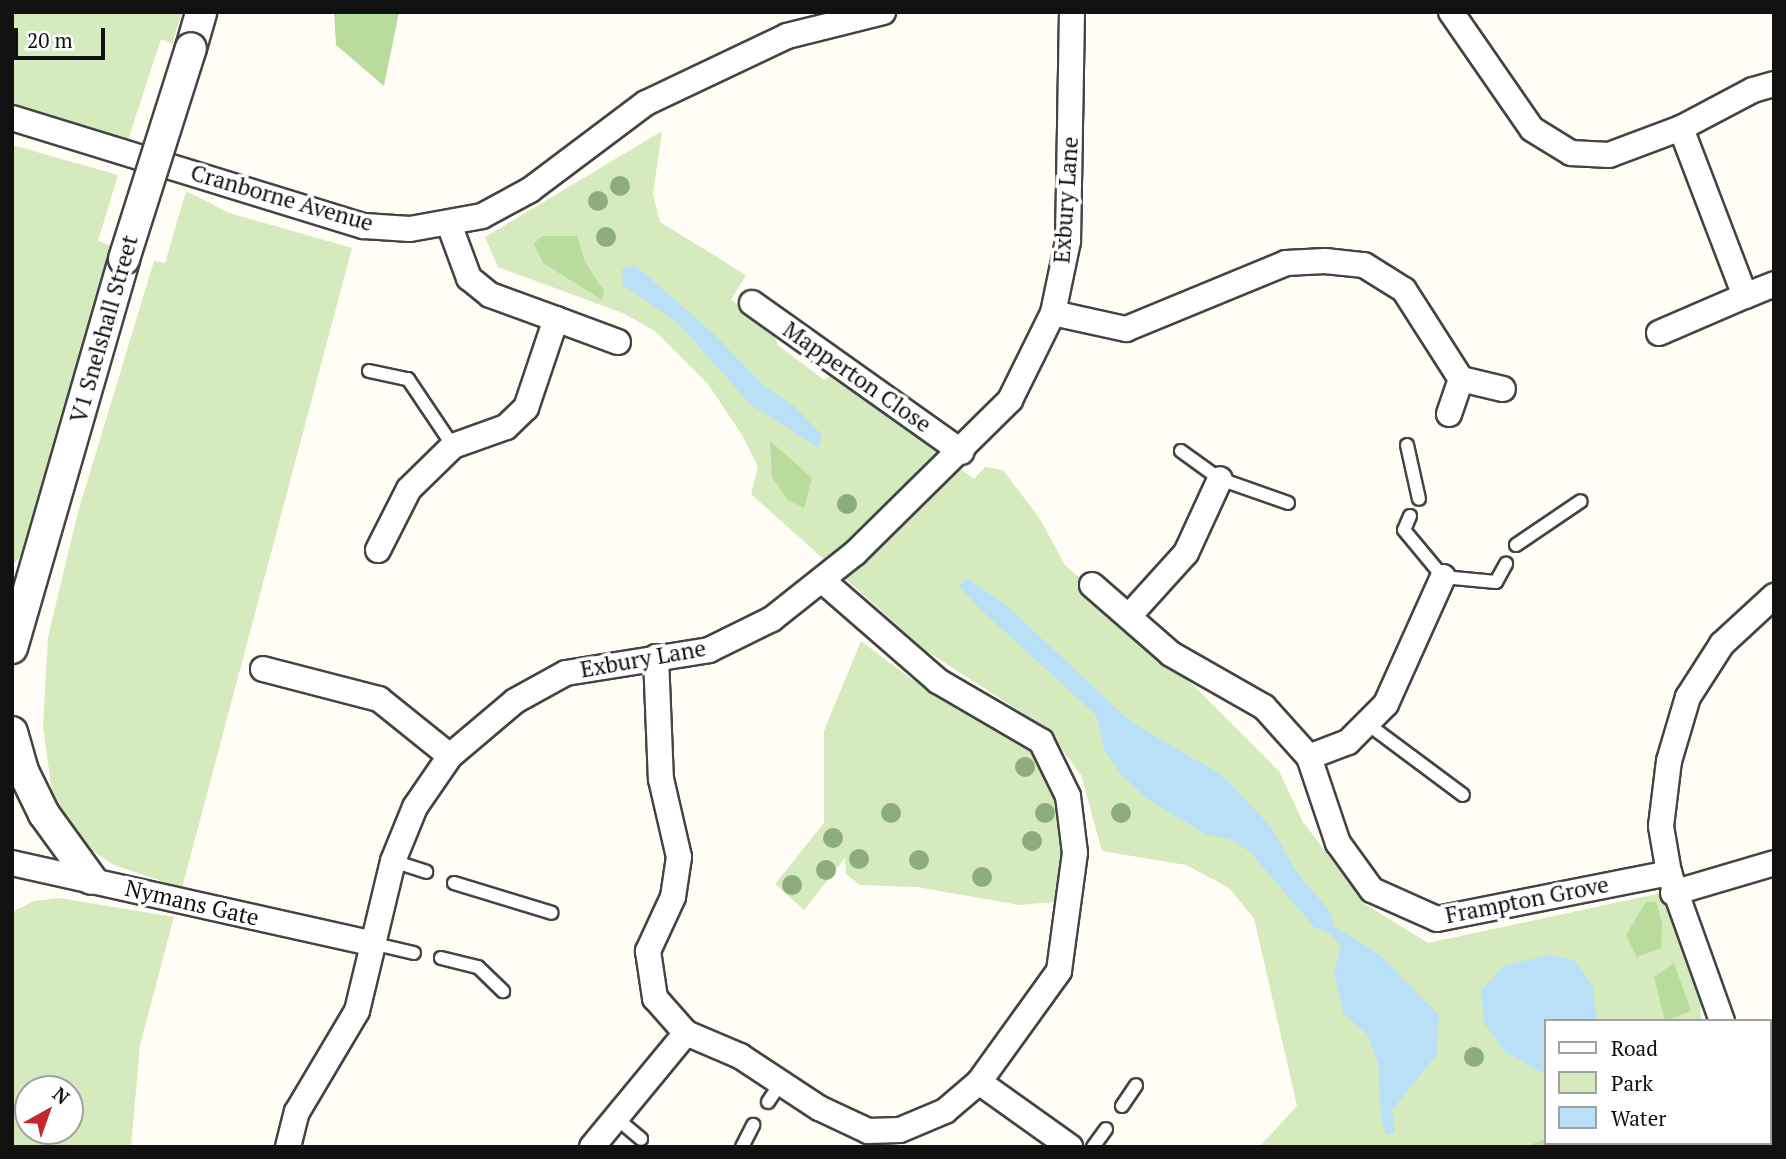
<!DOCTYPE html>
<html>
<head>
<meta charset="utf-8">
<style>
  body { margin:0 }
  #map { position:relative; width:1786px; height:1159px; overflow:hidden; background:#fffdf5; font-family:"PT Serif",serif }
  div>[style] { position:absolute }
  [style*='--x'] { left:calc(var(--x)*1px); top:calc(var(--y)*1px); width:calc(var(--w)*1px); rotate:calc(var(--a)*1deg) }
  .green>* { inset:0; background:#d5ebbd }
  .forest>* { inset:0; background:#b9dc9c }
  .water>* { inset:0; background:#b9e0f7 }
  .roads { filter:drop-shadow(2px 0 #444) drop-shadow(-2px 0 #444) drop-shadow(0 2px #444) drop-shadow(0 -2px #444) }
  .service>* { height:12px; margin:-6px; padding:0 6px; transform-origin:6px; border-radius:6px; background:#fff }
  .minor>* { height:24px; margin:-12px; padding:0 12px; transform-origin:12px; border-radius:12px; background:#fff }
  .tertiary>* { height:30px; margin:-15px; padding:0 15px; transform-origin:15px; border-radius:15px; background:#fff }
  .bridges { filter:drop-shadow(2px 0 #444) drop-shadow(-2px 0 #444) drop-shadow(0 2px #444) drop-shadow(0 -2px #444) }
  .tertiary-bridge>* { height:30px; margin:-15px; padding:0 15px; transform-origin:15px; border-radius:15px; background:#fff }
  .trees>* { width:20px; height:20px; margin:-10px; border-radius:50%; background:#8dad7f }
  span { translate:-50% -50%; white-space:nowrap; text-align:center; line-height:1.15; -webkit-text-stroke:7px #fff; paint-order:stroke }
  .street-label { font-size:23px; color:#111 }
  .frame { position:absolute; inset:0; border:14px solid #111; pointer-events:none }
  .legend { position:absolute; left:1544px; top:1019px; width:228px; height:126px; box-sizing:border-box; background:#fff; border:2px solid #a0a0a0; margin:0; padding:9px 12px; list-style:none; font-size:21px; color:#111 }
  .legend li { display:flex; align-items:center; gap:14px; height:35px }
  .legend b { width:35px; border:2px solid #a0a0a0 }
  .north { position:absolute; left:14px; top:1075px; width:70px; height:70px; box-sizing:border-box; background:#fff; border:2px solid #a0a0a0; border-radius:50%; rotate:40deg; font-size:19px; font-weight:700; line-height:28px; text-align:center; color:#111 }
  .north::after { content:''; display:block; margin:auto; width:24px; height:32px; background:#c4262e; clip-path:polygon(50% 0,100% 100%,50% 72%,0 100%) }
  .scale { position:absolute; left:14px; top:28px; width:91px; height:32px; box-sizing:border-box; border:4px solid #111; border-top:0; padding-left:9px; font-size:21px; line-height:24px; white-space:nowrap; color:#111; -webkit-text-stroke:5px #fff; paint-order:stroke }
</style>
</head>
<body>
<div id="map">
  <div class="green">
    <div style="clip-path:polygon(12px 12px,182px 12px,172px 44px,161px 39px,127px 143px,12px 110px)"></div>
    <div style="clip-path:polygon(662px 131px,653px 194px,660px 222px,746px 275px,731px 300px,770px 327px,778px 345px,824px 380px,834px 374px,974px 479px,985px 467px,1003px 470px,1040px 519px,1065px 565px,1130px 622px,1279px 771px,1303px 822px,1365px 904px,1428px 943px,1661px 893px,1700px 996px,1701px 1021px,1546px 1021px,1546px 1143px,1649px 1143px,1646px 1147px,1259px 1147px,1297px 1106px,1254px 918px,1229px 888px,1186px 865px,1102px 851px,1081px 775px,1046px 728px,925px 650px,751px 494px,758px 467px,742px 435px,708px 384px,655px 331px,625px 314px,498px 267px,485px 237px)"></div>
    <div style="clip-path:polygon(12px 145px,118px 175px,98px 241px,112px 246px,21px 555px,12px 566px)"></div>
    <div style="clip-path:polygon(186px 191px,229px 213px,352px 248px,182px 888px,114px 865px,88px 848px,53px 799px,43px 727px,48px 637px,78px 512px,154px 261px,165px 263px)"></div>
    <div style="clip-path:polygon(861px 641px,910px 678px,1029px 749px,1046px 777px,1059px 812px,1061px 857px,1055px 902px,1019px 905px,917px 887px,860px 885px,846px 874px,845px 858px,804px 910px,775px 884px,824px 823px,824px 731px)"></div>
    <div style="clip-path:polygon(evenodd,59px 898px,174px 917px,140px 1045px,131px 1147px,12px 1147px,12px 912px,34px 901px,59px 898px,28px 1089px,70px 1089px,70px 1131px,28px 1131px,28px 1089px)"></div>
  </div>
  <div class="forest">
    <div style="clip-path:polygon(334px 12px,399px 12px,384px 86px,336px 45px)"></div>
    <div style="clip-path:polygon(542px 236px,577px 236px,585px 262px,604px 291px,602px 300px,543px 263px,534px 244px)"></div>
    <div style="clip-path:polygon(770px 441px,812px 478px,804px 508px,788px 500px,772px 477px)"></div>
    <div style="clip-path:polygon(1646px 902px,1656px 902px,1662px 923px,1661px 948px,1637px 957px,1626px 935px)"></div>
    <div style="clip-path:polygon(1674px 963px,1691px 1011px,1665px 1021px,1654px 977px)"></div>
    <div style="clip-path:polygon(1546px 1139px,1546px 1143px,1627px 1143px,1524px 1147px)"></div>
  </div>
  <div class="water">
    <div style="clip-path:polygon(635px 265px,713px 333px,765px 387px,794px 406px,822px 435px,819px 448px,751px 405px,678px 323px,623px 285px,622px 269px)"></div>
    <div style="clip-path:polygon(967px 578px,1006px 605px,1131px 722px,1222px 775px,1272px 828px,1295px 870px,1331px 913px,1334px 926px,1379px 954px,1439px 1015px,1437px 1054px,1392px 1110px,1395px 1133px,1386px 1135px,1381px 1118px,1378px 1063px,1367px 1034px,1343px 1013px,1334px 971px,1341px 946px,1329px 933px,1314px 927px,1250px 852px,1230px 839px,1205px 834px,1146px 798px,1120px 773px,1105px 751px,1096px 715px,980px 609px,959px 586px)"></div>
    <div style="clip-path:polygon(1548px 955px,1574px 960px,1593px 986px,1597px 1021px,1546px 1021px,1546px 1071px,1541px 1072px,1504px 1051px,1484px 1023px,1481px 990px,1504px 966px)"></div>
  </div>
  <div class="roads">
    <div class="service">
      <div style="--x:369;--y:371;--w:40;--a:12"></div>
      <div style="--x:408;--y:379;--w:81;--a:56.1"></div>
      <div style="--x:1407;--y:445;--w:55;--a:77.5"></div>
      <div style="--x:1181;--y:451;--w:48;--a:35.7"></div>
      <div style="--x:1220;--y:479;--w:72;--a:19.4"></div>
      <div style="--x:1410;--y:516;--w:15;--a:113"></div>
      <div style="--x:1404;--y:530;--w:61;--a:50.3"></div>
      <div style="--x:1443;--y:577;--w:53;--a:5.4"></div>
      <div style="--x:1496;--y:582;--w:21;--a:-61"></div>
      <div style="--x:1516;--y:545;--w:78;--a:-34.1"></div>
      <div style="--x:1369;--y:725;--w:117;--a:36.7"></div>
      <div style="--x:393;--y:861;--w:35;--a:18"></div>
      <div style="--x:454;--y:883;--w:102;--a:17"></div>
      <div style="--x:371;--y:943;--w:44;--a:13.1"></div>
      <div style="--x:441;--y:958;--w:38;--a:14"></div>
      <div style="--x:478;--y:967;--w:35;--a:44"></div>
      <div style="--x:768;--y:1102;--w:23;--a:-56"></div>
      <div style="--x:1122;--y:1106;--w:25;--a:-56"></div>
      <div style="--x:615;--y:1117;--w:34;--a:40"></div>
      <div style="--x:742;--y:1147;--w:25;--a:-63"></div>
      <div style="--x:1093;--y:1147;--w:22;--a:-54"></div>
    </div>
    <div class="minor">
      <div style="--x:1451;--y:12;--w:142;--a:55.3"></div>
      <div style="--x:1532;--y:129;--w:46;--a:31.6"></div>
      <div style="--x:1571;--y:153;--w:38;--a:3"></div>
      <div style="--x:1609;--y:155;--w:77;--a:-20.6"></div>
      <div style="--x:1681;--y:128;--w:81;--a:-27.8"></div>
      <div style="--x:1753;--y:90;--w:22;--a:-16"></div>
      <div style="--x:12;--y:118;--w:368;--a:17.1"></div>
      <div style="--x:364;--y:226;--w:46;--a:3.7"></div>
      <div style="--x:410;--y:229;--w:73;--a:-10.2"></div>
      <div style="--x:482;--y:216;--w:55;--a:-28.4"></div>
      <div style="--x:530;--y:190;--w:145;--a:-36.9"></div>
      <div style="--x:646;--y:103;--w:156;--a:-25.4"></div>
      <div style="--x:787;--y:36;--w:99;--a:-14"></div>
      <div style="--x:1745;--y:296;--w:31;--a:-22"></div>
      <div style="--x:752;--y:303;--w:257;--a:35.4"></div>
      <div style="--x:1053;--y:313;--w:75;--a:12.4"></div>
      <div style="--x:1126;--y:329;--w:173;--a:-22.4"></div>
      <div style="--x:1286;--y:263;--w:39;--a:-3"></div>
      <div style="--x:1325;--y:261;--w:39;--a:6"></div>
      <div style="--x:1364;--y:265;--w:47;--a:32"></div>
      <div style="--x:1404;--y:290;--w:106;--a:57.4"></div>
      <div style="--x:1461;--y:379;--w:43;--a:13.4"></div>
      <div style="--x:556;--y:319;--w:66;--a:20.4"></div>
      <div style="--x:1659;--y:333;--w:94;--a:-23.3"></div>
      <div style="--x:1745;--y:296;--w:180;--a:-110.9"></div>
      <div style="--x:1449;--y:414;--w:37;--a:-71"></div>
      <div style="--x:378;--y:550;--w:68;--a:-63.1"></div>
      <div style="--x:409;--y:489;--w:62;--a:-44.3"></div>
      <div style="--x:453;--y:446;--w:56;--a:-19.7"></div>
      <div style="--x:506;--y:427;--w:28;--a:-44"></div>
      <div style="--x:526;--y:408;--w:94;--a:-71.4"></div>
      <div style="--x:556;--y:319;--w:70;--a:-160"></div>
      <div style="--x:490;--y:295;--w:27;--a:-141"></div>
      <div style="--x:469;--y:278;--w:58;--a:-110.3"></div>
      <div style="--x:1443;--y:577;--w:139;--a:114.2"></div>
      <div style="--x:1386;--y:704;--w:54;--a:135"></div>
      <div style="--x:1348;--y:742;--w:42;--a:159"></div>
      <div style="--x:1309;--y:757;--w:91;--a:71.4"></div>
      <div style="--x:1338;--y:843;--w:58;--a:54.1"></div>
      <div style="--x:1372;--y:890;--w:71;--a:24"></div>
      <div style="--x:1437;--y:919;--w:237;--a:-11.2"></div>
      <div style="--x:1092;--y:585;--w:105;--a:41.1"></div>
      <div style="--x:1171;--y:654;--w:107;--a:29.7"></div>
      <div style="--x:1264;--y:707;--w:67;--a:48"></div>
      <div style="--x:1129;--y:616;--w:85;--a:-47.9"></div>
      <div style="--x:1186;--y:553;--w:81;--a:-65.3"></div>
      <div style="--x:656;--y:657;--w:122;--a:87.7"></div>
      <div style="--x:661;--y:779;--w:80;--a:77"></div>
      <div style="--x:679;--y:857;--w:40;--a:98.5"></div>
      <div style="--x:673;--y:897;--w:60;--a:114.8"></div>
      <div style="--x:648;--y:951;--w:48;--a:81.5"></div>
      <div style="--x:655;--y:998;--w:47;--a:48.5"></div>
      <div style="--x:686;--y:1033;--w:59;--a:23.1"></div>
      <div style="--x:740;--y:1056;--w:95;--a:33.4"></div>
      <div style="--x:819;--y:1108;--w:54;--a:25.1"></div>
      <div style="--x:868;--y:1131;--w:32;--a:-2"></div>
      <div style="--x:900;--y:1130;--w:49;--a:-22.9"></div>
      <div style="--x:945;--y:1111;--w:45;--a:-40.5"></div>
      <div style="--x:979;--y:1082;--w:137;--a:-54.2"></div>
      <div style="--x:1059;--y:971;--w:119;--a:-82.3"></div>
      <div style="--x:1075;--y:853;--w:57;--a:-97"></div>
      <div style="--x:1068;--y:796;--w:61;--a:-116.1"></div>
      <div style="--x:1041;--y:741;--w:119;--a:-149.8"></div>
      <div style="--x:938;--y:681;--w:152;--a:-139"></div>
      <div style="--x:263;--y:669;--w:120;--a:14.5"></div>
      <div style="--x:379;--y:699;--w:91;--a:38.8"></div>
      <div style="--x:12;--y:863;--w:368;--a:12.6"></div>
      <div style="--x:1673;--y:893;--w:105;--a:-16.5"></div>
      <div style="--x:1722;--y:1021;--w:157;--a:-109.7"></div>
      <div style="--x:1669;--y:873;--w:48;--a:-99.7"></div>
      <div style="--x:1661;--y:826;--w:65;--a:-83"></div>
      <div style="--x:1669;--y:761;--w:67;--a:-73.5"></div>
      <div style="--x:1688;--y:697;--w:63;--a:-57.3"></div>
      <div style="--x:1722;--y:644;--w:71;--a:-42.7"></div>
      <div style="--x:979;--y:1082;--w:112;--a:35.5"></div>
      <div style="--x:288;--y:1147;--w:36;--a:-76"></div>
      <div style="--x:297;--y:1112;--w:117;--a:-59.3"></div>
      <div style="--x:357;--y:1011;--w:154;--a:-76.5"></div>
      <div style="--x:393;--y:861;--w:58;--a:-67.8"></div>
      <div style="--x:415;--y:807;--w:62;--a:-55.5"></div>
      <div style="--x:450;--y:756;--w:85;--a:-40.2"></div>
      <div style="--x:515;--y:701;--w:58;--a:-28.8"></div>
      <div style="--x:566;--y:673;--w:145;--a:-9.1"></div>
      <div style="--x:709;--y:650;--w:70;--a:-26.2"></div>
      <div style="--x:772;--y:619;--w:106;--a:-38.5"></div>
      <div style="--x:855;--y:553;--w:218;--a:-44.6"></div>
      <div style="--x:1010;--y:400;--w:97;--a:-63.7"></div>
      <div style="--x:1053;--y:313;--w:74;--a:-78.2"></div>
      <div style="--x:1068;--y:241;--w:229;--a:-89"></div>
      <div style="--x:592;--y:1147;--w:148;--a:-50.5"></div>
    </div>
    <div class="tertiary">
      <div style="--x:191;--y:48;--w:37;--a:-74"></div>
      <div style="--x:12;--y:648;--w:405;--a:-73.9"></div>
      <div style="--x:12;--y:732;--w:41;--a:74.2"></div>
      <div style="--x:23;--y:771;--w:48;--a:64"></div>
      <div style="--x:44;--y:814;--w:80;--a:54.1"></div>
      <div style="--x:1664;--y:1147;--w:4;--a:-63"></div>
      <div style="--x:1748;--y:1147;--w:9;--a:-27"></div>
    </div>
  </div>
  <div class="bridges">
    <div class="tertiary-bridge">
      <div style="--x:124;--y:259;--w:221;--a:-72.4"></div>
    </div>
  </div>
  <div class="trees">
    <div style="left:620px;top:186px"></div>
    <div style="left:598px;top:201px"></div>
    <div style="left:606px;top:237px"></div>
    <div style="left:847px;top:504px"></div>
    <div style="left:1025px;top:767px"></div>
    <div style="left:891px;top:813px"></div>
    <div style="left:1045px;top:813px"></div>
    <div style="left:1121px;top:813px"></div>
    <div style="left:833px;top:838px"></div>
    <div style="left:1032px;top:841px"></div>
    <div style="left:859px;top:859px"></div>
    <div style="left:919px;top:860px"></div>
    <div style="left:826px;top:870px"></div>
    <div style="left:982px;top:877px"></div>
    <div style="left:792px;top:885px"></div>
    <div style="left:1474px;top:1057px"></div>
  </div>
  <div class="street-label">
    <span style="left:282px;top:198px;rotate:16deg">Cranborne Avenue</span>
    <span style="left:1066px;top:200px;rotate:-86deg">Exbury Lane</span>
    <span style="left:104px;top:329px;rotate:-74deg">V1 Snelshall Street</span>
    <span style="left:857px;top:377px;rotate:35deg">Mapperton Close</span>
    <span style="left:643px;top:659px;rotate:-10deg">Exbury Lane</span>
    <span style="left:1527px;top:900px;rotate:-11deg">Frampton Grove</span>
    <span style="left:192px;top:903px;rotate:13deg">Nymans Gate</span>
  </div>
  <div class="frame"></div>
  <ul class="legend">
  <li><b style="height:9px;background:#fff"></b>Road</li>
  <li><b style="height:19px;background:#d5ebbd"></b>Park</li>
  <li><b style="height:19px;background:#b9e0f7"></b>Water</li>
  </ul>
  <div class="north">N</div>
  <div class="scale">20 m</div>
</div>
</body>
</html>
